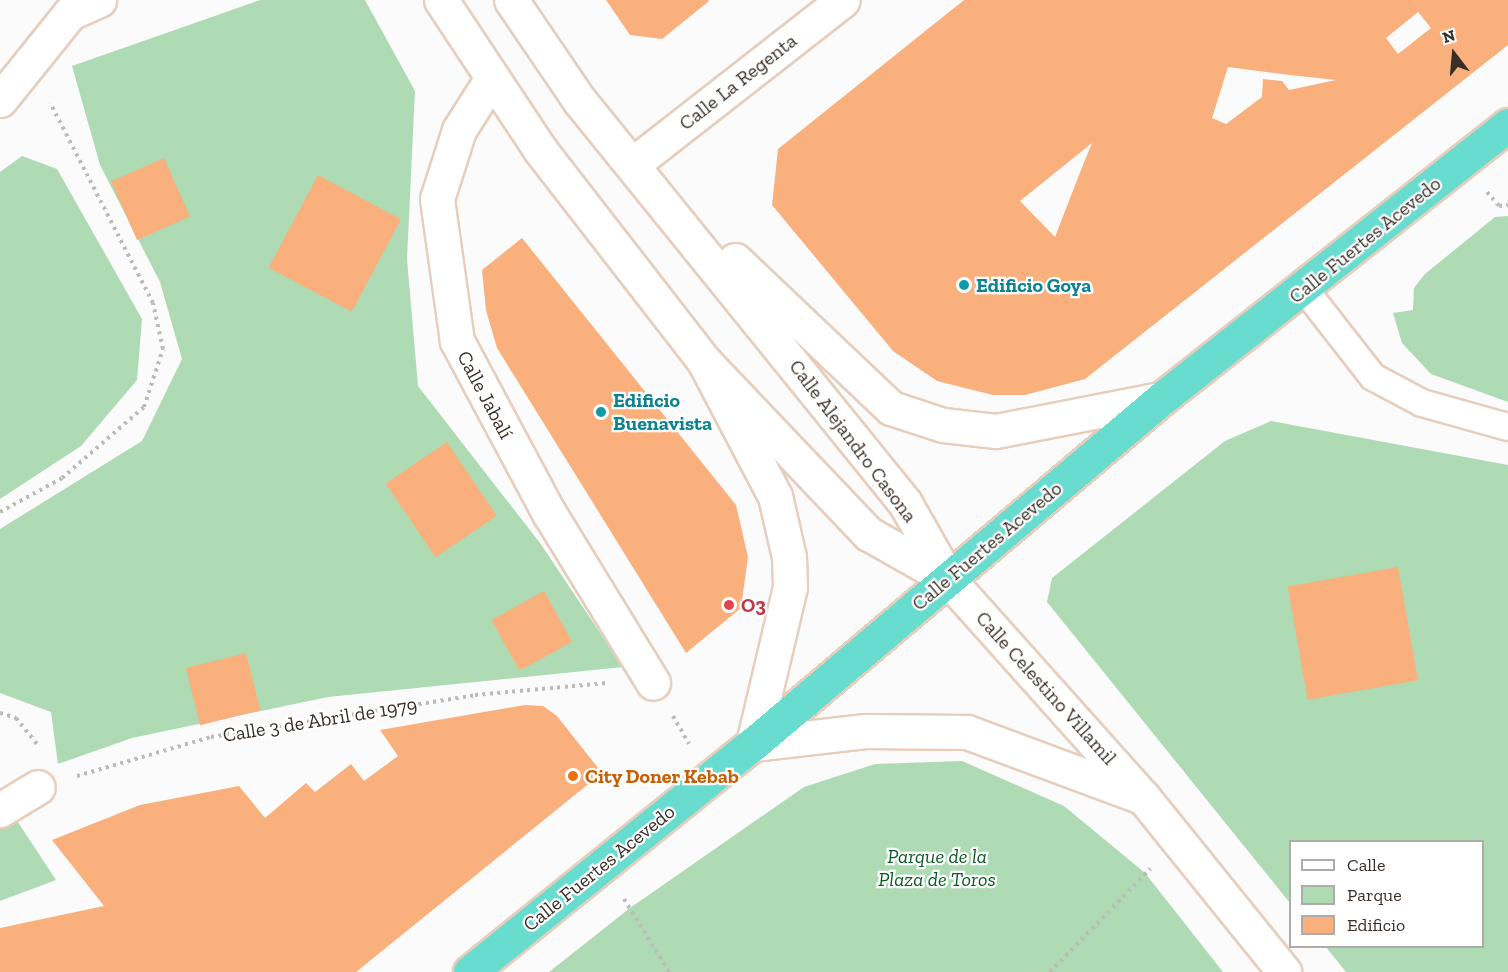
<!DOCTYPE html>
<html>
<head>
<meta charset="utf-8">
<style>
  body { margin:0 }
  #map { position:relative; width:1508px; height:972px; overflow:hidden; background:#fbfbfb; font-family:"Zilla Slab",serif }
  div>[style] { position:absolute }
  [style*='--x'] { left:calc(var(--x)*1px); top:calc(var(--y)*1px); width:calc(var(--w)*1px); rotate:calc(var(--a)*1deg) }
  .green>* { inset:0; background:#aedab4 }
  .building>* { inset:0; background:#f9b07c; transform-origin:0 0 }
  .path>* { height:4px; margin-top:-2px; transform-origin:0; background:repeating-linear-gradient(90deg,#bdbab8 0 3px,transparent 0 7.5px) }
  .roads { filter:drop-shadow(2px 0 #e6cebd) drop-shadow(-2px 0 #e6cebd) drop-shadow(0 2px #e6cebd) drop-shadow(0 -2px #e6cebd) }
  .service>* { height:26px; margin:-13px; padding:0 13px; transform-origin:13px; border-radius:13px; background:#fff }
  .minor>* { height:33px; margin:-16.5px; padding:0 16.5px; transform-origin:16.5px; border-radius:16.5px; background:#fff }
  .secondary>* { height:33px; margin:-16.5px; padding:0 16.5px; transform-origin:16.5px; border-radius:16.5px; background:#fff }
  .trunk>* { height:33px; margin:-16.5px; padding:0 16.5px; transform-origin:16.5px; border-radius:16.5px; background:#68dccf }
  .dots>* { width:16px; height:16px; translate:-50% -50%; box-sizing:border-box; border:3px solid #fff; border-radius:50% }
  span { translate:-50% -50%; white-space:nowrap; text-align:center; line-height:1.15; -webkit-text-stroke:4.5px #fff; paint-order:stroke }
  .street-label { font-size:20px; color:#382e28 }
  .culture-label { font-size:20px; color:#0d838f; font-weight:700 }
  .left { translate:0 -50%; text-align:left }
  .health-label { font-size:20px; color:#be3a42; font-weight:700 }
  .food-label { font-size:20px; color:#c56008; font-weight:700 }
  .park-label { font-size:20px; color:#0a5a24; font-style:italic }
  .legend { position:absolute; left:1289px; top:840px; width:195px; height:108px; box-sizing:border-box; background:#fff; border:2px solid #afaba9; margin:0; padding:8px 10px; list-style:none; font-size:18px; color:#382e28 }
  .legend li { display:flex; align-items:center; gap:12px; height:30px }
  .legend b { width:30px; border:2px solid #afaba9 }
  .north { position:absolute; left:1424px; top:24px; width:60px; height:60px; -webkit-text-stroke:4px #fff; paint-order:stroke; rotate:344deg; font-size:16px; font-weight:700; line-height:24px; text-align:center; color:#382e28 }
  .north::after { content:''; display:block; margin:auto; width:21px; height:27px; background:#382e28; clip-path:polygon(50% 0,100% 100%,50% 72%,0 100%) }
</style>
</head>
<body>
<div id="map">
  <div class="green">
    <div style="clip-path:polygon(260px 0,365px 0,415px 91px,407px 259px,418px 386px,540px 543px,623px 667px,328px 697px,132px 738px,58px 764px,51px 712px,0 693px,0 529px,142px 441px,182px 359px,160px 282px,100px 165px,72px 66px)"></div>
    <div style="clip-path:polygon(22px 156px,57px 169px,142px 319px,137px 380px,81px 446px,0 499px,0 172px)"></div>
    <div style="clip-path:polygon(1508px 216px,1508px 402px,1431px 374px,1402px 343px,1393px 313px,1413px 310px,1414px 288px,1425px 274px,1495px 217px)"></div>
    <div style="clip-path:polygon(1271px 421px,1508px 465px,1508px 972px,1346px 972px,1326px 947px,1482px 946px,1482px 842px,1290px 842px,1290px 903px,1047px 602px,1052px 578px,1225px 441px)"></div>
    <div style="clip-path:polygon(962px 761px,1064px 806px,1145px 873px,1223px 972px,549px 972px,630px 908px,804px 787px,875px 764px)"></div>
    <div style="clip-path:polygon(0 795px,56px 880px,0 901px)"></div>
  </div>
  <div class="building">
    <div style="clip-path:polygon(606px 0,708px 0,709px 1px,662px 39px,630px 35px)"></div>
    <div style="clip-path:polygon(evenodd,964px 0,1508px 0,1508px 45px,1085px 379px,1025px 395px,993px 395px,937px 381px,893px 351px,772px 205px,778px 149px,964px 0,1418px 12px,1431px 28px,1398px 54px,1386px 38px,1418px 12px,964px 0,1228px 67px,1290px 75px,1336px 80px,1289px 90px,1282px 81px,1263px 79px,1262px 97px,1226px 124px,1212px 118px,1228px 67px,964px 0,1092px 143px,1079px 175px,1055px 237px,1020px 201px,1092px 143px)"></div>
    <div style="left:164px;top:158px;width:64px;height:58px;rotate:66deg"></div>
    <div style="left:318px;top:175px;width:94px;height:105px;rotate:28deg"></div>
    <div style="clip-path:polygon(522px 238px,736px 505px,748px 557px,741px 608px,686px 653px,497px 348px,486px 310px,482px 270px)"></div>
    <div style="left:447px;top:442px;width:89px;height:74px;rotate:56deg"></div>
    <div style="left:1398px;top:567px;width:115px;height:112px;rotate:80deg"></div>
    <div style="left:544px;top:591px;width:58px;height:60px;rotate:61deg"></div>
    <div style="left:246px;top:653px;width:59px;height:62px;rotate:76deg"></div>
    <div style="clip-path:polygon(525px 705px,543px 706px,557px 716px,602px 773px,356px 972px,0 972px,0 928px,104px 906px,52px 840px,140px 805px,239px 786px,265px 818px,306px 783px,315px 792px,351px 764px,364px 781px,398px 756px,380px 730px)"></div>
  </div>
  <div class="path">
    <div style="--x:1487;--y:192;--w:18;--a:49"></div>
    <div style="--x:1499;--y:206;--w:9;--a:-6"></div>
    <div style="--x:0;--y:512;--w:71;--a:-28.7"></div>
    <div style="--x:62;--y:478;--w:108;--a:-40.9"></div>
    <div style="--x:144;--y:407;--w:61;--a:-71.9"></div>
    <div style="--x:163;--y:349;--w:47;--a:-102.3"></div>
    <div style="--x:153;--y:303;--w:225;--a:-117.2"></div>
    <div style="--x:0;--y:713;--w:17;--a:17"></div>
    <div style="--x:16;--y:718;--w:36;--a:51"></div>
    <div style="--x:673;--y:716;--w:32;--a:60"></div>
    <div style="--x:77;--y:776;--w:140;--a:-16.2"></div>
    <div style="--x:211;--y:737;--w:267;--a:-9"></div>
    <div style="--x:475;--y:695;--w:132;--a:-5.2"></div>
    <div style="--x:624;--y:899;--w:86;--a:58.3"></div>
    <div style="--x:1050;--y:972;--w:144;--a:-45.8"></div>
  </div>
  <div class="roads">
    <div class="service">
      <div style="--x:1305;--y:290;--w:110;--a:52"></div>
      <div style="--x:1373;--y:377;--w:55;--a:28"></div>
      <div style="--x:1422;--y:403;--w:89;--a:15.6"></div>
    </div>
    <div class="minor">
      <div style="--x:490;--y:81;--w:58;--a:122.3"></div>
      <div style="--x:459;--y:130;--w:72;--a:107.7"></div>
      <div style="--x:437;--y:199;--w:143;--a:82"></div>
      <div style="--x:457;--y:341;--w:195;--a:61.9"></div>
      <div style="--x:549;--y:513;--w:199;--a:58.5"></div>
      <div style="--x:0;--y:100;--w:112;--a:-51.2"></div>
      <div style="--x:70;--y:13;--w:32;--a:-24"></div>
      <div style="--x:633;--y:164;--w:266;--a:-38"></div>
      <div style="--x:0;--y:810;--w:44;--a:-31.2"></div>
    </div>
    <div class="secondary">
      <div style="--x:441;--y:0;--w:181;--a:56.5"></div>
      <div style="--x:541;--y:151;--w:266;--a:52.2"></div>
      <div style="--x:704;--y:361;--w:239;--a:46.4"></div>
      <div style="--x:869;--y:534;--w:90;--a:29.4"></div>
      <div style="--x:511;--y:0;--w:121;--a:55.8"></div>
      <div style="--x:579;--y:100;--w:518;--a:51.03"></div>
      <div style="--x:905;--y:503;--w:87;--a:60.5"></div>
      <div style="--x:948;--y:579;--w:292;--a:48.2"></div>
      <div style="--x:1143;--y:797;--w:225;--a:51.1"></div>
      <div style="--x:735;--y:260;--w:215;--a:43.5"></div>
      <div style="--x:891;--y:408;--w:55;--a:18.1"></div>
      <div style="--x:943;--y:425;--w:53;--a:6.5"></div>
      <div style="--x:996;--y:431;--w:168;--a:-11"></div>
      <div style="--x:704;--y:361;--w:153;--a:62.3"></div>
      <div style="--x:775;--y:496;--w:63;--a:77.1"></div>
      <div style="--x:789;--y:557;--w:30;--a:88"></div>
      <div style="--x:790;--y:587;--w:161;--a:103.3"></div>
      <div style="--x:753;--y:744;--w:113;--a:-6.6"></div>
      <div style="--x:865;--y:731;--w:102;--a:0.6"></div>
      <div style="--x:967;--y:732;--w:184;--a:20.4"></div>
    </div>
    <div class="trunk">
      <div style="--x:470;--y:972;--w:363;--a:-38.9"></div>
      <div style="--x:753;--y:744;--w:534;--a:-40.22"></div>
      <div style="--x:1161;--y:399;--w:442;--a:-38.3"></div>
    </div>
  </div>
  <div class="dots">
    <div style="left:964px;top:285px;background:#0f9aa8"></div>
    <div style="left:601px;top:412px;background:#0f9aa8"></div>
    <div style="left:729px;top:605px;background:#e0444e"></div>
    <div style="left:573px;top:776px;background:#e8710a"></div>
  </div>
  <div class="street-label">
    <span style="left:738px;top:82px;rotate:-38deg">Calle La Regenta</span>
    <span style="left:1365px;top:240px;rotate:-39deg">Calle Fuertes Acevedo</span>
    <span style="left:485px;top:395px;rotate:62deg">Calle Jabalí</span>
    <span style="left:853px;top:441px;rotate:53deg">Calle Alejandro Casona</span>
    <span style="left:987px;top:546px;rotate:-40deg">Calle Fuertes Acevedo</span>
    <span style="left:1046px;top:688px;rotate:48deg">Calle Celestino Villamil</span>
    <span style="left:320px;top:720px;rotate:-9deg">Calle 3 de Abril de 1979</span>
    <span style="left:599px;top:868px;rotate:-39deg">Calle Fuertes Acevedo</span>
  </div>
  <div class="culture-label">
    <span class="left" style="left:976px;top:285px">Edificio Goya</span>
    <span class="left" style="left:613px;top:412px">Edificio<br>Buenavista</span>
  </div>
  <div class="health-label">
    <span class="left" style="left:741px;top:605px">O3</span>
  </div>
  <div class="food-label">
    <span class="left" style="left:585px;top:776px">City Doner Kebab</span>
  </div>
  <div class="park-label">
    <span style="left:937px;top:868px">Parque de la<br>Plaza de Toros</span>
  </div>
  <ul class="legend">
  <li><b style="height:8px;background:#fff"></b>Calle</li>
  <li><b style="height:16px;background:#aedab4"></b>Parque</li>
  <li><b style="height:16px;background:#f9b07c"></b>Edificio</li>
  </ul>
  <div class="north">N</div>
</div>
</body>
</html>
